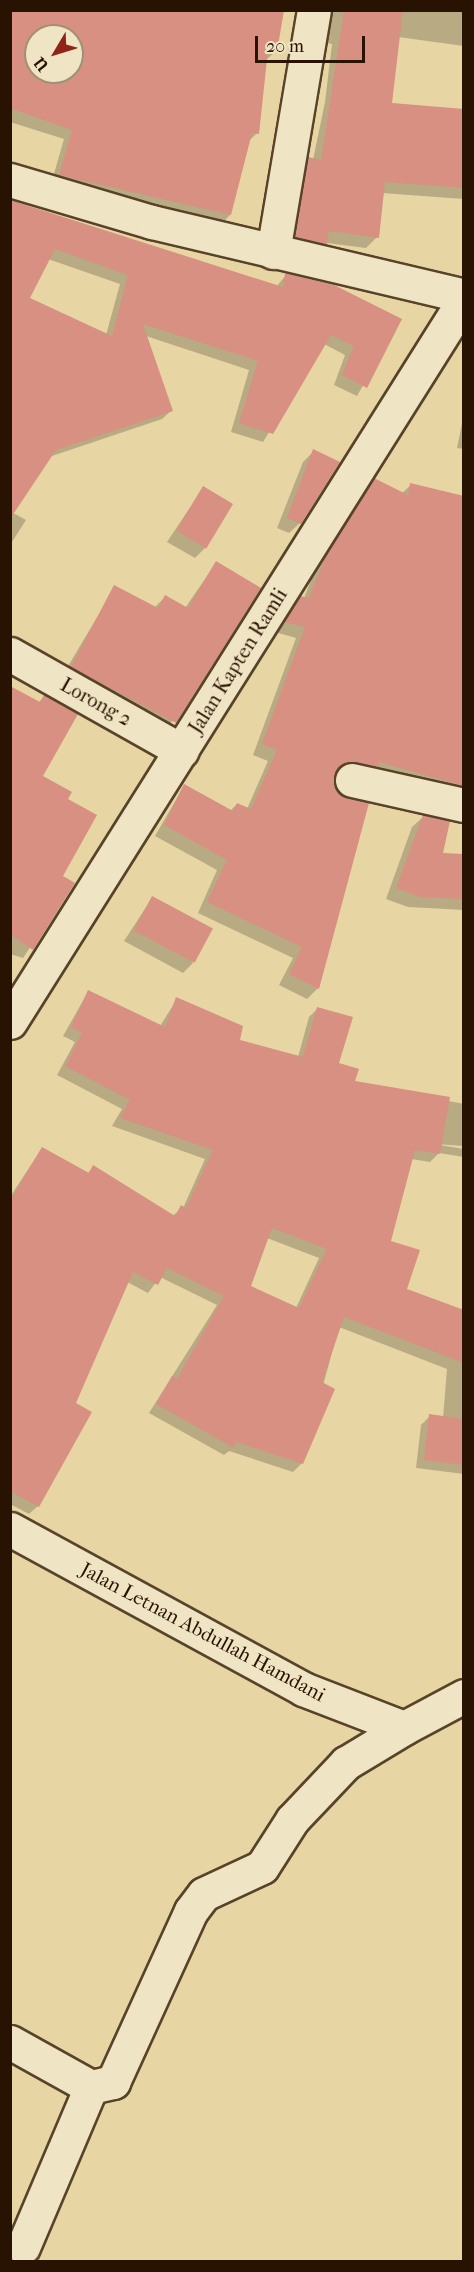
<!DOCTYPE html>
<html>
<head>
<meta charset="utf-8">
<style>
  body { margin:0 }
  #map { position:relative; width:474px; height:2272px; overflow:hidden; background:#e7d5a3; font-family:"IM FELL French Canon",serif }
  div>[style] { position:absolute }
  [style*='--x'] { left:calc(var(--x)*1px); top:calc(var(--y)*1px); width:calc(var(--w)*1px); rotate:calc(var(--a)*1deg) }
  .shadow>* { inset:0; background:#0003 }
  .building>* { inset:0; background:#d79081; transform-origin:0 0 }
  .roads { filter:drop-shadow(2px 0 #58432a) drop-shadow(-2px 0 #58432a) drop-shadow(0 2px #58432a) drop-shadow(0 -2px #58432a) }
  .minor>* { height:33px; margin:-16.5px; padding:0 16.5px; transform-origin:16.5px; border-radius:16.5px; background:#efe4c3 }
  span { translate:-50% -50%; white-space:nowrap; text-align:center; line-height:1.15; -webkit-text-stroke:6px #efe4c3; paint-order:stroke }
  .street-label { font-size:20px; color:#281202 }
  .frame { position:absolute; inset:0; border:12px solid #281202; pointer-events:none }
  .north { position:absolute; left:24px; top:24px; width:60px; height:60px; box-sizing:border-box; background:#efe4c3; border:2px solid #9f9076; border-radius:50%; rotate:232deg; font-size:16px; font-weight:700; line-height:24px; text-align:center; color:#281202 }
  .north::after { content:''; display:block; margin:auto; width:21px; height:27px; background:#8f2418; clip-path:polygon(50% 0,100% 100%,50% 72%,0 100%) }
  .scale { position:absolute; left:255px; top:36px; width:110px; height:27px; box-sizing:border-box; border:3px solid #281202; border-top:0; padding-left:8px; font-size:18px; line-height:21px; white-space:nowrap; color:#281202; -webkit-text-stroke:4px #efe4c3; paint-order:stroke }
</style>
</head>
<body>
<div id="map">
  <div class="shadow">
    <div style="clip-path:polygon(evenodd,10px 10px,276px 51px,266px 60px,257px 133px,248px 142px,230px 215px,221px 224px,51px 184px,64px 139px,10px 122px,10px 10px,36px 36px,72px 36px,72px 72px,36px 72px,36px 36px)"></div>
    <div style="clip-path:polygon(328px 10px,464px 10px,464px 46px,398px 37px,390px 105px,464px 110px,464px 199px,382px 193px,377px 237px,366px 248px,327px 243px,315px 254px,285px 247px,298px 169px,313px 160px,325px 102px,332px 44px,321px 42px)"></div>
    <div style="clip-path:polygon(evenodd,10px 201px,276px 287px,286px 275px,400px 320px,357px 396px,334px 385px,345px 355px,324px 344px,263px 442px,231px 432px,249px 370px,146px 336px,172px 410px,162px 419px,49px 457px,13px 513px,26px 520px,10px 545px,10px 201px,48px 259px,120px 284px,106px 335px,28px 299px,48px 259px)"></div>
    <div style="clip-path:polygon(464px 414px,464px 449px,457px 448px)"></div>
    <div style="clip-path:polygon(314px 451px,300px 523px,289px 533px,277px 528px,303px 462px)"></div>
    <div style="clip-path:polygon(374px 480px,402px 493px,411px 485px,461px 785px,450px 795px,334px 772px,333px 787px,347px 799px,318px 988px,307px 999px,279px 985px,293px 958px,198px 913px,217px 870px,155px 836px,184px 786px,230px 811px,237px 804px,247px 809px,268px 761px,253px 755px,296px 638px,275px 632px,304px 598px,317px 565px)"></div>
    <div style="clip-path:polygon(203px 488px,205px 548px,195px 558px,167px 542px)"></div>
    <div style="clip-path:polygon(216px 563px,259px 588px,164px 733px,61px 678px,115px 587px,154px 608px,165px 597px,185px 608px)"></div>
    <div style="clip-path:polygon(10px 687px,38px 703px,44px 697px,41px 776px,66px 800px,60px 876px,73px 883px,23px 958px,10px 954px)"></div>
    <div style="clip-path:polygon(423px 817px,441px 854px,464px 856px,464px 910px,408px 907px,386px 899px,412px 827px)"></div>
    <div style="clip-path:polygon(152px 898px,193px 963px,183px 973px,124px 941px)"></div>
    <div style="clip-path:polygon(evenodd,88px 992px,160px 1026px,177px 999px,238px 1041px,298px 1057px,309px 1017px,318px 1008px,338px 1063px,353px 1082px,464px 1104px,464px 1146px,434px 1144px,464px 1149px,464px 1157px,439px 1153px,430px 1162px,411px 1159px,389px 1243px,405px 1290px,464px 1311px,464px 1474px,416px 1468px,421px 1425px,430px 1416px,443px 1418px,447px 1369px,339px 1327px,302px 1463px,293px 1472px,229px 1451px,224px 1455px,149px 1413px,217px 1305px,160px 1277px,148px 1293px,127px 1282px,74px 1404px,38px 1506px,29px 1514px,10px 1504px,10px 1197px,42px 1148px,87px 1174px,93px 1167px,172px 1216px,183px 1208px,205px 1159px,112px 1126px,122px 1109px,57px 1075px,75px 1042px,63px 1036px,88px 992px,267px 1238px,319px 1258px,296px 1308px,249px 1287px,267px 1238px)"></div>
  </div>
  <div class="building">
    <div style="clip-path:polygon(evenodd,10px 10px,284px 10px,277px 52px,268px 50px,259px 134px,252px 133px,231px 215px,59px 175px,72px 130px,10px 108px,10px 10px,36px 36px,72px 36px,72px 72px,36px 72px,36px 36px)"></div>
    <div style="clip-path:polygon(344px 10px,403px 10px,392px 103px,464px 109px,464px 188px,385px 182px,379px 238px,329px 231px,327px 244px,295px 237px,308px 157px,321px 160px)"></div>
    <div style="clip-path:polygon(evenodd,10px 200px,283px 287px,285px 273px,334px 285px,402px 319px,367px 388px,342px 375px,354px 346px,331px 335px,273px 434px,239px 423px,258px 361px,143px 324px,173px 411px,56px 450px,10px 519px,10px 200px,55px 249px,128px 275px,112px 336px,30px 298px,55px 249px)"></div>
    <div style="clip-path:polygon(313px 449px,340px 462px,301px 524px,287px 518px)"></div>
    <div style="clip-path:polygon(374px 478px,408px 495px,410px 483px,464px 496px,464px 786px,379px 762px,378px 767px,347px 762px,338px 768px,334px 785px,339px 793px,369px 803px,319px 989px,289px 974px,302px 947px,207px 902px,227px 860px,164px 825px,184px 784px,233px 811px,237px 803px,251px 809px,277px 750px,262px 744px,305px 627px,284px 622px,300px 596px,309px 598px,327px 553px)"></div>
    <div style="left:203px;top:486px;width:35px;height:52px;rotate:31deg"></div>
    <div style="clip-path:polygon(216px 561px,261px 588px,176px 723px,71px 667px,114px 585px,158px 608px,165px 595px,188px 608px)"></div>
    <div style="clip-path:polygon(10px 686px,40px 702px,44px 695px,78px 714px,43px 776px,72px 792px,68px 799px,97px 815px,63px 876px,75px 883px,33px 950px,10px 934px)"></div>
    <div style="clip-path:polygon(423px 815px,450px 821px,443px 853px,464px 854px,464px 899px,420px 897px,396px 888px)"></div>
    <div style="left:152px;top:896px;width:69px;height:39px;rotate:28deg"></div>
    <div style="clip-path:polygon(evenodd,88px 990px,165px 1027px,176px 997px,243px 1026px,240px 1040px,303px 1057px,317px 1007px,353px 1017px,339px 1063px,359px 1069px,355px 1081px,450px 1097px,440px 1154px,415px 1150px,391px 1241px,420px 1250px,407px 1289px,464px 1310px,464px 1363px,344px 1317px,322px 1382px,335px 1389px,303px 1464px,236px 1442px,234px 1448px,156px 1404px,172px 1376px,177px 1379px,224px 1296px,167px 1268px,158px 1285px,133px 1272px,76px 1403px,92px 1412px,39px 1507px,10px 1491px,10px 1201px,42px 1147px,89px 1173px,93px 1165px,175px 1216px,181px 1205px,186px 1208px,213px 1150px,120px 1118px,130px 1100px,65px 1066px,82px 1033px,71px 1027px,88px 990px,272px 1228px,327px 1249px,299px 1308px,251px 1286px,272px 1228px)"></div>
    <div style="clip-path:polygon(429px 1414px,464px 1419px,464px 1465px,424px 1460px)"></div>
  </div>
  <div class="roads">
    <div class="minor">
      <div style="--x:10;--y:180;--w:148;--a:16.5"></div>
      <div style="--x:152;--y:222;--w:321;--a:13.3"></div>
      <div style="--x:273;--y:252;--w:245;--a:-80.4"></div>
      <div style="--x:10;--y:654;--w:197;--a:29.4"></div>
      <div style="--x:352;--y:780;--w:115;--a:12.6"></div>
      <div style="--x:10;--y:1022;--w:853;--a:-57.84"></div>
      <div style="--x:10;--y:1529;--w:334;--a:28.6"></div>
      <div style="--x:303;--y:1689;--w:108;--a:21.1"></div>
      <div style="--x:404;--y:1728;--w:68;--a:-28.1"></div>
      <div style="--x:10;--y:2042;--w:93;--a:29.1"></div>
      <div style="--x:91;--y:2087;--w:23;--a:-13"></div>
      <div style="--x:113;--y:2082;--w:188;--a:-65.5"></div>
      <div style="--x:191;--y:1911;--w:21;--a:-53"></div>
      <div style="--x:204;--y:1894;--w:64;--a:-25"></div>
      <div style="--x:262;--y:1867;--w:56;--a:-57.4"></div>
      <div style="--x:292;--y:1820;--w:79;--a:-46.5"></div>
      <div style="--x:346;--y:1763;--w:68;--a:-31.1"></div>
      <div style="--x:23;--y:2247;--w:174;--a:-67"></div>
    </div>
  </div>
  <div class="street-label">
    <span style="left:238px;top:661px;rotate:-58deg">Jalan Kapten Ramli</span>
    <span style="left:96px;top:702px;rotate:29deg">Lorong 2</span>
    <span style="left:203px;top:1632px;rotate:28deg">Jalan Letnan Abdullah Hamdani</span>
  </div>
  <div class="frame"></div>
  <div class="north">U</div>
  <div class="scale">20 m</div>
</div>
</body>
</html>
